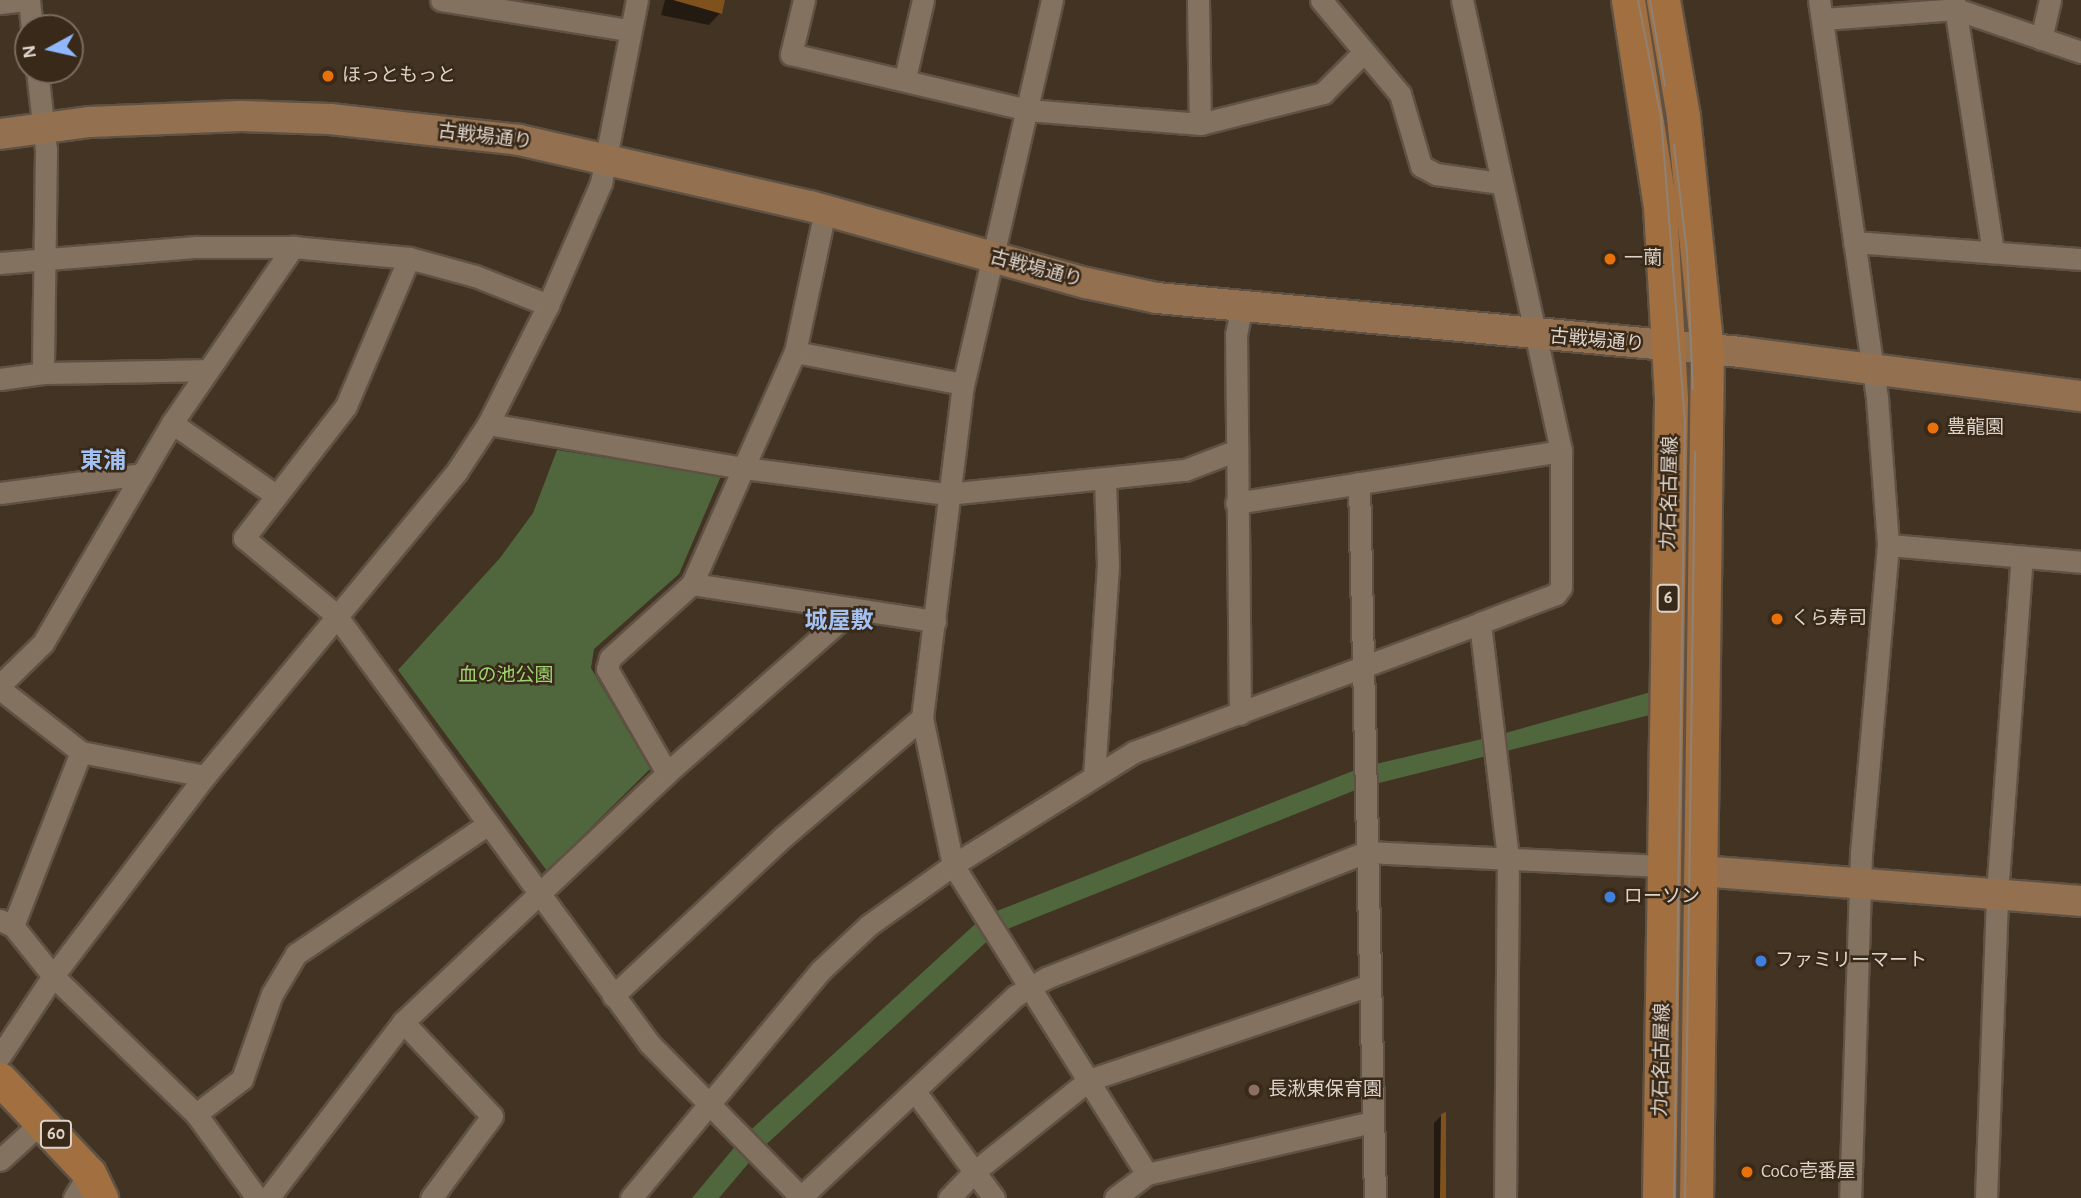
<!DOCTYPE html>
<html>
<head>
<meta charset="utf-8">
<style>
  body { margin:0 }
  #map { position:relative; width:2081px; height:1198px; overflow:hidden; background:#433323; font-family:"Alegreya Sans","Noto Sans JP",sans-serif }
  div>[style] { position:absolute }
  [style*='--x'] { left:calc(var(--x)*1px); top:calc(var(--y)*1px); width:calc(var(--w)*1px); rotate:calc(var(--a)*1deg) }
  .green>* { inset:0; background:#50673e }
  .shadow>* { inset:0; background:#0007 }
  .building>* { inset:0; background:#7f521d }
  .roads { filter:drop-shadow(2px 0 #5f5244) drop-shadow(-2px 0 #5f5244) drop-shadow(0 2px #5f5244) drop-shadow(0 -2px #5f5244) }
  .street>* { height:21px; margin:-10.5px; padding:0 10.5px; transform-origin:10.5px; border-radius:10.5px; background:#847260 }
  .secondary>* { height:30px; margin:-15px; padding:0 15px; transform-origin:15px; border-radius:15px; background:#937150 }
  .primary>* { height:33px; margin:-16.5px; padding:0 16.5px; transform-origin:16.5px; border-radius:16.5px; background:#a27040 }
  .tram>* { height:2px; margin:-1px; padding:0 1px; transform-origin:1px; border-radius:1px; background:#8f8275 }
  .dots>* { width:19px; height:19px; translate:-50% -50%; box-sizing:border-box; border:4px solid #382919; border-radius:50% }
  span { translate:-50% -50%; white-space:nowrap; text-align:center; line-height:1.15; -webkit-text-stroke:5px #382919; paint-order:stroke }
  .shield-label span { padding:2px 5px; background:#382919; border:2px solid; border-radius:5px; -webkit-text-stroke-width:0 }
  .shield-label { font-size:18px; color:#ddd3c9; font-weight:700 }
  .poi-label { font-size:19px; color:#ddd3c9 }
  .left { translate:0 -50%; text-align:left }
  .street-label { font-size:19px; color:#ddd3c9 }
  .park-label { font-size:19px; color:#9ed470 }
  .quarter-label { font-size:23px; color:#a3c0f3; font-weight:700 }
  .north { position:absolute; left:14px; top:14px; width:70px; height:70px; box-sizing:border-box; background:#382919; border:2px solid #7a6d5f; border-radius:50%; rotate:262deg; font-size:19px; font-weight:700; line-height:28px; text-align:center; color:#ddd3c9 }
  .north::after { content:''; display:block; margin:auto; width:24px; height:32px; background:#91b8fd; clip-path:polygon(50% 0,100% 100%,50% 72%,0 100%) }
</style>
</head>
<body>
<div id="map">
  <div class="green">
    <div style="clip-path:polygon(557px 450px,721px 476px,679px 574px,594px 649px,591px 668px,650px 769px,547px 871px,398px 670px,500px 558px,533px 513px)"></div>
    <div style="clip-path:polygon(1658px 690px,1658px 713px,1363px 787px,995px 934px,758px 1152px,719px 1198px,692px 1198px,743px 1137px,984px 916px,1363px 767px,1495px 736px)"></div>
  </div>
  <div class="shadow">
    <div style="clip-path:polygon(665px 0,723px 0,720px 13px,709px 25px,661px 15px)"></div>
    <div style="clip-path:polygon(1442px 1115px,1444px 1198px,1434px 1198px,1434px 1123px)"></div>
  </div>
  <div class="building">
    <div style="clip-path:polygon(673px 0,725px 0,722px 14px)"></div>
    <div style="clip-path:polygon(1446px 1112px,1446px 1198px,1440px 1198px,1441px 1114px)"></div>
  </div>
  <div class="roads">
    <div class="street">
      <div style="--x:29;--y:0;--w:28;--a:84"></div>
      <div style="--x:441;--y:0;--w:189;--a:9.1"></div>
      <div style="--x:804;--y:0;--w:56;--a:103.5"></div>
      <div style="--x:791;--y:54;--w:243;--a:13.3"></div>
      <div style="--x:1027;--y:110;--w:174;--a:4.6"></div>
      <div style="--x:1200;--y:124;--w:127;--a:-14.1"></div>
      <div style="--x:1323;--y:93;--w:55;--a:-45"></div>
      <div style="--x:1052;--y:0;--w:394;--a:103"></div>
      <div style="--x:963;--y:384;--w:337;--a:97"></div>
      <div style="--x:922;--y:718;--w:150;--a:78.1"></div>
      <div style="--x:953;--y:865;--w:365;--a:57.9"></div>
      <div style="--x:1198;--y:0;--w:124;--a:89.1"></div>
      <div style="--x:1321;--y:0;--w:123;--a:50"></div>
      <div style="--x:1400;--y:94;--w:75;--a:73.7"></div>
      <div style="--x:1421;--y:166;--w:17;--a:28"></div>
      <div style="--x:1436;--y:174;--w:65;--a:8"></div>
      <div style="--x:1462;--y:0;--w:462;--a:77.6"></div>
      <div style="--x:1561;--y:451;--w:136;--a:90"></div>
      <div style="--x:1561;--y:587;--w:9;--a:126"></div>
      <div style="--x:1556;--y:594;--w:81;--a:159.1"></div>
      <div style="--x:1480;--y:623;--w:237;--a:83.2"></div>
      <div style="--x:1508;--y:858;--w:340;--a:90.5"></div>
      <div style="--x:1819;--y:0;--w:402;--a:81.7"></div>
      <div style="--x:1877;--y:398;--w:147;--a:85.7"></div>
      <div style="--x:1888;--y:545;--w:310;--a:95"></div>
      <div style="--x:1861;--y:854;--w:344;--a:91.8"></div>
      <div style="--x:1954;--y:0;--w:255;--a:81.2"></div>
      <div style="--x:0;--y:3;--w:25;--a:-7"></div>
      <div style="--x:1824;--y:19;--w:132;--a:-4.3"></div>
      <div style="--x:1956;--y:9;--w:132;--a:19"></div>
      <div style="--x:2041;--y:39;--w:40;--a:-77"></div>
      <div style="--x:37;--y:70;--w:81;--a:83.6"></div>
      <div style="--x:46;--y:150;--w:223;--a:90.8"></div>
      <div style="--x:905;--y:78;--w:80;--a:-77"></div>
      <div style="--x:1854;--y:242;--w:228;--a:4.3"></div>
      <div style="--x:409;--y:258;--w:161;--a:113.1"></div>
      <div style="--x:346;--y:406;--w:167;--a:127.7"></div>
      <div style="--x:244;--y:538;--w:119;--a:39.9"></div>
      <div style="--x:335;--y:614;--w:532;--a:53.8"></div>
      <div style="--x:649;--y:1043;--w:216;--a:45.4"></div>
      <div style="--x:0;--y:263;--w:197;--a:-4.7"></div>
      <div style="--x:196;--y:247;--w:97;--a:0"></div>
      <div style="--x:293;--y:247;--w:117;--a:5.4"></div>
      <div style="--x:409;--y:258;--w:68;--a:15.3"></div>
      <div style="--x:475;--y:276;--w:79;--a:21.7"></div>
      <div style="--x:795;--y:352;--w:171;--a:10.8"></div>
      <div style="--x:0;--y:379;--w:43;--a:-7.9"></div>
      <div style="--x:43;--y:373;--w:164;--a:-1"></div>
      <div style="--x:172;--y:423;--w:124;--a:34.8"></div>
      <div style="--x:488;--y:424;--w:260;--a:9.8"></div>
      <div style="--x:744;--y:468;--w:205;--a:7.3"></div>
      <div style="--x:947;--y:494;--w:239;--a:-5.8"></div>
      <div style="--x:1185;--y:470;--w:56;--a:-21"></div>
      <div style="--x:1359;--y:483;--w:715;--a:88.72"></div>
      <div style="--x:0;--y:493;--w:143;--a:-7.6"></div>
      <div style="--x:1236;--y:503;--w:329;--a:-9.1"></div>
      <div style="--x:1888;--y:545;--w:194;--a:5"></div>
      <div style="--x:692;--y:584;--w:246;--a:8.7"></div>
      <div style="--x:0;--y:685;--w:60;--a:-44.3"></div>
      <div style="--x:43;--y:643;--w:255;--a:-59.6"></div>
      <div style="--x:172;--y:423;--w:214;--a:-55.5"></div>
      <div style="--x:0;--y:689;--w:103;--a:37.9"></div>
      <div style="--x:81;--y:752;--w:126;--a:11"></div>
      <div style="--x:1240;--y:714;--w:379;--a:-90.6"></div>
      <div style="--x:1236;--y:335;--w:26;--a:-79"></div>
      <div style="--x:667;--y:773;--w:120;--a:-120"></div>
      <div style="--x:607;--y:669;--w:11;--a:-75"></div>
      <div style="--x:610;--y:658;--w:110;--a:-42.1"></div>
      <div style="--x:692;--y:584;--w:254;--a:-66.1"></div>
      <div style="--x:795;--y:352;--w:144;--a:-78"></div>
      <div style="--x:1094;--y:776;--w:210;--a:-86.2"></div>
      <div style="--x:1108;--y:566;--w:88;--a:-92"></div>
      <div style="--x:0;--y:920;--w:14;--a:25"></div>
      <div style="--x:13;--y:926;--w:64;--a:51.3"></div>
      <div style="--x:53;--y:976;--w:199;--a:44"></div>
      <div style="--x:196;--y:1114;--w:104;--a:54"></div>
      <div style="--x:13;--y:926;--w:187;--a:-68.7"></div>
      <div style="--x:613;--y:996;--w:233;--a:-43.1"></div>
      <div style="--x:783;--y:837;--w:183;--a:-40.6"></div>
      <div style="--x:403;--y:1022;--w:129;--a:46.6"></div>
      <div style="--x:492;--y:1116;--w:102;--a:126.6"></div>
      <div style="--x:0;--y:1056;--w:96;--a:-56.5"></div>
      <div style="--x:53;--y:976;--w:251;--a:-52.8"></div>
      <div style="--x:205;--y:776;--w:396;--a:-50.4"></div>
      <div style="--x:457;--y:471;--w:56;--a:-56.6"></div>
      <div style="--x:488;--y:424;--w:133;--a:-63.2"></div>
      <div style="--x:548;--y:305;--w:133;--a:-66.5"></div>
      <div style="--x:601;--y:183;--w:187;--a:-78.9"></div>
      <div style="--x:916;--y:1093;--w:131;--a:53.4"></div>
      <div style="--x:196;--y:1114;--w:58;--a:-37.3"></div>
      <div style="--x:242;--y:1079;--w:90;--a:-70.6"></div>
      <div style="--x:272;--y:994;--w:47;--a:-59"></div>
      <div style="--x:296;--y:954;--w:232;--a:-34.1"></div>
      <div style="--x:0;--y:1160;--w:59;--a:-42.3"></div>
      <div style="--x:74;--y:1198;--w:29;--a:-59"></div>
      <div style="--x:268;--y:1198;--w:222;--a:-52.5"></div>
      <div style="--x:403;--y:1022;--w:363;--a:-43.3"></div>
      <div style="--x:667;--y:773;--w:248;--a:-41.4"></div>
      <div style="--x:631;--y:1198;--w:295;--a:-50.2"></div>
      <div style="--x:820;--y:971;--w:67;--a:-43.2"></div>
      <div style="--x:869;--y:925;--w:103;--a:-35.5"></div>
      <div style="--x:953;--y:865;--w:213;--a:-32"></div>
      <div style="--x:1134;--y:752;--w:369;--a:-20.4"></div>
      <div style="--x:800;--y:1198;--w:295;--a:-43.2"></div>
      <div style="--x:1015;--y:996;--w:36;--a:-30"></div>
      <div style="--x:1046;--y:978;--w:344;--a:-21.5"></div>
      <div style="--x:1366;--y:852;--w:301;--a:2.7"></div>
      <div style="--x:949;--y:1198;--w:36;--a:-46"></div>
      <div style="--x:974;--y:1172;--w:147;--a:-38.7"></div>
      <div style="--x:1089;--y:1080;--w:296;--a:-18.7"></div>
      <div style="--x:1115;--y:1198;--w:40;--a:-37"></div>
      <div style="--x:1147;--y:1174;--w:232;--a:-13"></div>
      <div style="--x:1986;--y:1198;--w:304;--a:-87.9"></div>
      <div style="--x:1997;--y:894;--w:338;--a:-85.8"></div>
    </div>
    <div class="secondary">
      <div style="--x:0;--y:134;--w:91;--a:-7.6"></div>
      <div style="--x:90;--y:122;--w:151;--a:-2.3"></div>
      <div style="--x:241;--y:116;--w:89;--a:1.9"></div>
      <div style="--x:330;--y:119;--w:190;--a:6.3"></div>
      <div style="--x:519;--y:140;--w:298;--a:12.8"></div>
      <div style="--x:810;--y:206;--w:287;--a:15.6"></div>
      <div style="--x:1086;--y:283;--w:73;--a:11.9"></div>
      <div style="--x:1157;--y:298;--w:586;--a:5.28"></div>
      <div style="--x:1741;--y:352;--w:343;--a:7.4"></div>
      <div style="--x:1700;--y:871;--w:382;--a:4.5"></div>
    </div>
    <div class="primary">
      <div style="--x:1628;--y:0;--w:209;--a:81.2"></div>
      <div style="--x:1660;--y:207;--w:193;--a:86.7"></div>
      <div style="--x:1671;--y:400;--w:798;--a:90.86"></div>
      <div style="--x:1663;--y:0;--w:118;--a:80.2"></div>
      <div style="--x:1683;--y:116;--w:236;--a:84.2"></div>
      <div style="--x:1707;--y:351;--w:847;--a:90.74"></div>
      <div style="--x:0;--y:1079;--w:129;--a:46.6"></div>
      <div style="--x:89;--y:1173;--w:28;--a:64"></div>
    </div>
  </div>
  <div class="tram">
    <div style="--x:1638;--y:0;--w:119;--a:78.9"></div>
    <div style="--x:1661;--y:117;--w:303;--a:85.5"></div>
    <div style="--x:1685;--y:419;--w:779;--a:90.81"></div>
    <div style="--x:1650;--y:0;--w:87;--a:80.1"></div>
    <div style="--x:1674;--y:145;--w:109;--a:83.1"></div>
    <div style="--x:1687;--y:253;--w:136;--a:87.5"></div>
    <div style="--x:1685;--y:1198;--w:746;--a:-89.23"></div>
  </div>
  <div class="dots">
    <div style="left:328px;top:76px;background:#e8710a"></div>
    <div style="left:1610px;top:259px;background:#e8710a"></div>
    <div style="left:1933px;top:428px;background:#e8710a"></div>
    <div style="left:1777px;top:619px;background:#e8710a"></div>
    <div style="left:1610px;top:897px;background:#3f7fe0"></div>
    <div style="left:1761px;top:961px;background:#3f7fe0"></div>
    <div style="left:1254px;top:1090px;background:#8d6e63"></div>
    <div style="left:1747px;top:1172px;background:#e8710a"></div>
  </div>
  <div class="shield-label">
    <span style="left:1668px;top:598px">6</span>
    <span style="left:56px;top:1134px">60</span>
  </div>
  <div class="poi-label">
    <span class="left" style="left:342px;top:76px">ほっともっと</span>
    <span class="left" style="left:1624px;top:259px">一蘭</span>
    <span class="left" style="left:1947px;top:428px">豊龍園</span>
    <span class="left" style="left:1791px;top:619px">くら寿司</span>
    <span class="left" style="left:1624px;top:897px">ローソン</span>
    <span class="left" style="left:1775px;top:961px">ファミリーマート</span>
    <span class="left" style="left:1268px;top:1090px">長湫東保育園</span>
    <span class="left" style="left:1761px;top:1172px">CoCo壱番屋</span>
  </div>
  <div class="street-label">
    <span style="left:485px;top:137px;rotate:7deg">古戦場通り</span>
    <span style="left:1036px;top:269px;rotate:15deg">古戦場通り</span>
    <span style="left:1597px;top:341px;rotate:5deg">古戦場通り</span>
    <span style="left:1670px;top:493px;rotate:-89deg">力石名古屋線</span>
    <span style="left:1662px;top:1060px;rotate:-89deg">力石名古屋線</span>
  </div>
  <div class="park-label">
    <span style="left:506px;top:676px">血の池公園</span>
  </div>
  <div class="quarter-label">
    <span style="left:103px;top:462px">東浦</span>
    <span style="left:839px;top:622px">城屋敷</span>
  </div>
  <div class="north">N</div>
</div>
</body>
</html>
